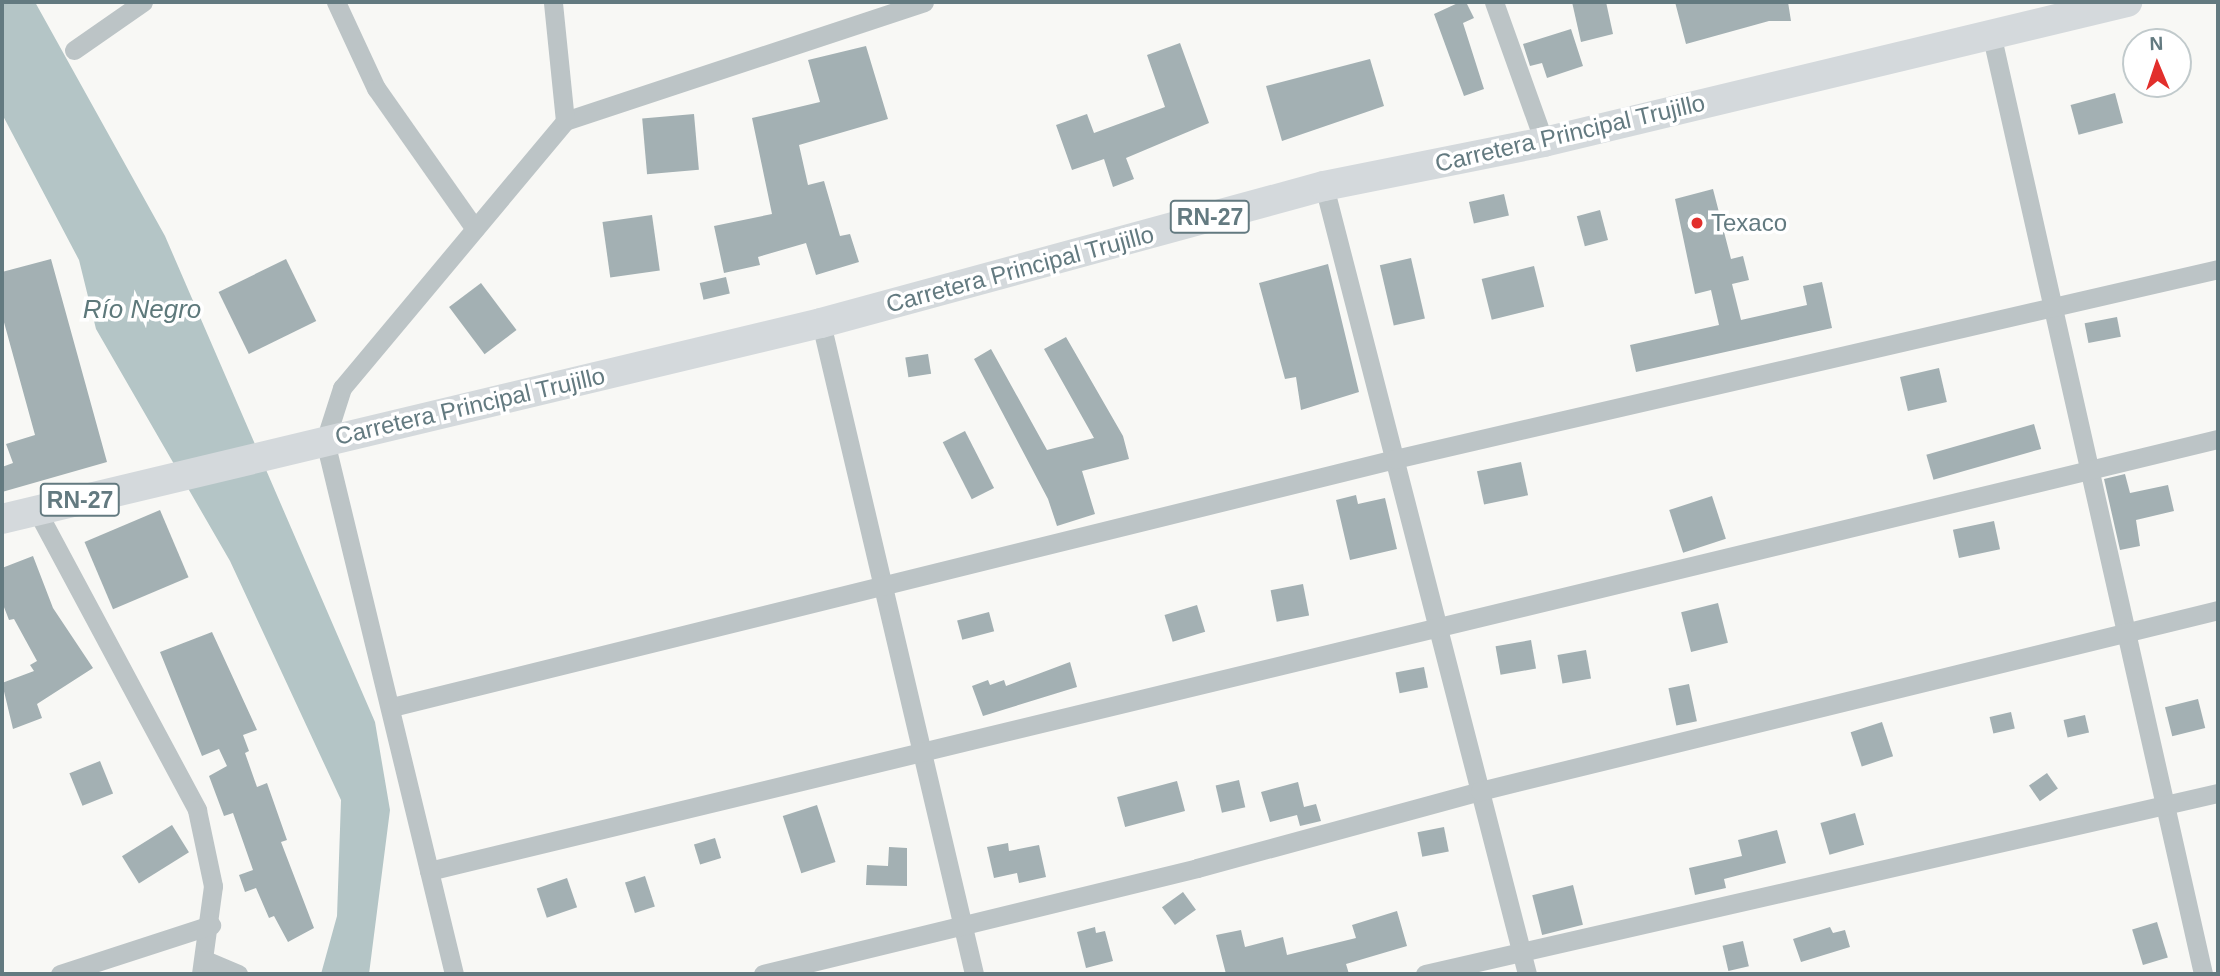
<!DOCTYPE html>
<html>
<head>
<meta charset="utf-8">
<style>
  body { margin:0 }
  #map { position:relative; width:2220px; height:976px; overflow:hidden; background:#f8f8f5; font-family:Arial,sans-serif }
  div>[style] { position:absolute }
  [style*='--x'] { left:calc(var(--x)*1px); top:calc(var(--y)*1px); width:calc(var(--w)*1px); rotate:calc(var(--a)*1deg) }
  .water>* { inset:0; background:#b4c5c6 }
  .building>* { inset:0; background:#a3b0b3; transform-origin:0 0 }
  .street>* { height:19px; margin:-9.5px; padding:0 9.5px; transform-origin:9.5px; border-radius:9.5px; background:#bcc4c6 }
  .primary>* { height:30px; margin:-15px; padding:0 15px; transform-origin:15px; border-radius:15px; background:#d4d9dc }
  .dots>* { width:19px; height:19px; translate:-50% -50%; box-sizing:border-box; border:4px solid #fff; border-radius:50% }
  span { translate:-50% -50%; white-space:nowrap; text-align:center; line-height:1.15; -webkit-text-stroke:7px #fff; paint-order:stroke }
  .shield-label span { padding:2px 5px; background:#fff; border:2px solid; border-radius:5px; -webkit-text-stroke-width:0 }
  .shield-label { font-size:23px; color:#637a80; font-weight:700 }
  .street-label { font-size:24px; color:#637a80 }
  .poi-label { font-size:24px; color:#637a80 }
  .left { translate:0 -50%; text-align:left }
  .water-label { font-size:26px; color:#5e797b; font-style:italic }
  .frame { position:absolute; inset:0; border:4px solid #637a80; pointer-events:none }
  .north { position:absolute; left:2122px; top:28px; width:70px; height:70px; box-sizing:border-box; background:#fff; border:2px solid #c1cacc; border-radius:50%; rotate:358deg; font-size:19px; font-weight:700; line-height:28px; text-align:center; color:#637a80 }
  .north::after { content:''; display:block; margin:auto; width:24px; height:32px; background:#e22f2c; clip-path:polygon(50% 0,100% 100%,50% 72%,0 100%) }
</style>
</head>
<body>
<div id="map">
  <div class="water">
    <div style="clip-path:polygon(2px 2px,35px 2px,165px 236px,375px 722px,390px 810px,369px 974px,321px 974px,337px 916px,341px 800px,230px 561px,96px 329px,79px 260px,2px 114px)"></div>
  </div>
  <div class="building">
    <div style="clip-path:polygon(1460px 2px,1466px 2px,1474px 18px,1463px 23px,1484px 89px,1464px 96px,1434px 14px)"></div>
    <div style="clip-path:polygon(1572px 2px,1606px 2px,1613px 34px,1581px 42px)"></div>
    <div style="clip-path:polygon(1675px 2px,1788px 2px,1791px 21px,1769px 21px,1686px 44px)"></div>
    <div style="clip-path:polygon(1571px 29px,1583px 66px,1547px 78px,1542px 63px,1530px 66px,1523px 44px)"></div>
    <div style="clip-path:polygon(1180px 43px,1209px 123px,1126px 158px,1134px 179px,1113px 187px,1104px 159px,1072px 170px,1056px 125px,1087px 114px,1094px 133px,1165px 107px,1147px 55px)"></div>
    <div style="clip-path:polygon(866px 46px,888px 119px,799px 145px,808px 185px,824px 181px,840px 236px,850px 234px,859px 262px,816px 275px,806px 243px,758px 257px,760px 265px,724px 273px,714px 226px,772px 214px,752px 118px,820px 102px,808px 60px)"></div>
    <div style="clip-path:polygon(1370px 59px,1384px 106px,1282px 141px,1266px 86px)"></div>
    <div style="left:2115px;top:93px;width:31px;height:46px;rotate:75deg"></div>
    <div style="left:694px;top:114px;width:56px;height:52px;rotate:85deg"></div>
    <div style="clip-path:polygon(1713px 189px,1731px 259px,1743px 256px,1749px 280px,1732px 284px,1741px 320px,1807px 305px,1803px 286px,1822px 282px,1832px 328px,1636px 372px,1630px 345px,1719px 325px,1711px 290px,1695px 294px,1675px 199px)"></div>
    <div style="left:1504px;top:194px;width:22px;height:36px;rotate:77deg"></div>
    <div style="left:1600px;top:210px;width:31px;height:24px;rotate:75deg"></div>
    <div style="left:652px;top:215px;width:56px;height:50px;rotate:82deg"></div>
    <div style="left:1411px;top:258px;width:62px;height:32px;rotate:77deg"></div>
    <div style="clip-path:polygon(51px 259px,107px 462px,2px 492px,2px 467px,13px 463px,6px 444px,35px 435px,2px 315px,2px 272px)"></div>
    <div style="left:286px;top:259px;width:69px;height:75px;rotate:64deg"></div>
    <div style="clip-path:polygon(1328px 264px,1359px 392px,1301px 410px,1296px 377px,1285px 379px,1259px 283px)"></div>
    <div style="left:1534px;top:266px;width:42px;height:54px;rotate:76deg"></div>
    <div style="left:726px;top:277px;width:17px;height:27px;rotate:77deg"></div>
    <div style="left:481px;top:283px;width:59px;height:40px;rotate:53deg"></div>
    <div style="left:2117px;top:317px;width:20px;height:33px;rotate:79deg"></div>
    <div style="clip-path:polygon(1066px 337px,1123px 436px,1129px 459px,1082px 471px,1095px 514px,1057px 526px,1048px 499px,974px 359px,991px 349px,1047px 450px,1094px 438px,1044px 349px)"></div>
    <div style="left:928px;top:354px;width:20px;height:23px;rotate:81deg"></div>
    <div style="left:1939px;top:368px;width:35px;height:40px;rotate:77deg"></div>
    <div style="left:2034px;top:424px;width:26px;height:112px;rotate:74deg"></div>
    <div style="left:965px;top:431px;width:64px;height:25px;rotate:63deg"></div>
    <div style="left:1521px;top:462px;width:34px;height:45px;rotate:78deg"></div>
    <div style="clip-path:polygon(2125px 474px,2130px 493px,2168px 485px,2174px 511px,2136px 520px,2140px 546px,2120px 550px,2104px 479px)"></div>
    <div style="clip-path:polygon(1356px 495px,1358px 504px,1385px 498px,1397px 549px,1350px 560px,1336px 500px)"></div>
    <div style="left:1712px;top:496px;width:45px;height:45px;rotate:72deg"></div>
    <div style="left:160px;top:510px;width:73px;height:82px;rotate:67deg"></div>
    <div style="left:1994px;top:521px;width:29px;height:42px;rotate:78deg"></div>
    <div style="clip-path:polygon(33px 556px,53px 608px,93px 668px,37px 704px,42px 718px,13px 729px,2px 683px,34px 671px,30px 665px,37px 661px,14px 619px,9px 620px,2px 602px,2px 568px)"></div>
    <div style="left:1303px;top:584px;width:32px;height:33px;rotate:79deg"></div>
    <div style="left:1718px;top:603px;width:41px;height:38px;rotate:76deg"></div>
    <div style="left:1197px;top:605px;width:28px;height:34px;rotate:73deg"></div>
    <div style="left:989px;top:612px;width:20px;height:33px;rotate:75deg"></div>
    <div style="clip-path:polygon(212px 632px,257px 730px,243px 735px,249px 751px,245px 753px,257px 787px,267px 783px,287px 840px,281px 842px,314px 928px,288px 942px,274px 916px,269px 918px,256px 888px,245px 892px,239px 875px,253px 870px,233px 813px,224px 816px,209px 776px,227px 766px,219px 749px,202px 756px,160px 652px)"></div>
    <div style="left:1531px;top:640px;width:29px;height:36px;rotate:80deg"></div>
    <div style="left:1586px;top:650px;width:29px;height:29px;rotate:80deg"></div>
    <div style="clip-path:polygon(1070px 662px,1077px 687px,983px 716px,972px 686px,988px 680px,990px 685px,1004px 680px,1006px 686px)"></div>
    <div style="left:1424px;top:667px;width:21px;height:29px;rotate:79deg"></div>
    <div style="left:1689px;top:684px;width:38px;height:21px;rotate:78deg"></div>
    <div style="left:2198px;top:699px;width:30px;height:34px;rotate:76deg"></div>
    <div style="left:2011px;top:712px;width:17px;height:22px;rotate:77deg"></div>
    <div style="left:2085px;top:715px;width:18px;height:22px;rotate:77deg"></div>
    <div style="left:1882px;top:722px;width:36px;height:33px;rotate:72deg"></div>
    <div style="left:100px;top:761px;width:35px;height:33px;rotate:68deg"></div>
    <div style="left:2047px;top:773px;width:19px;height:22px;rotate:55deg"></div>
    <div style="left:1239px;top:780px;width:28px;height:24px;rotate:77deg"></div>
    <div style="left:1177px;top:781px;width:31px;height:62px;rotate:75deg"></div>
    <div style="clip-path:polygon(1298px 782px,1304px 807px,1316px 804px,1321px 821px,1300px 826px,1297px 815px,1270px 822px,1261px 792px)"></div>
    <div style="left:817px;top:805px;width:60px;height:36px;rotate:72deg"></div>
    <div style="left:1855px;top:813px;width:33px;height:36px;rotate:74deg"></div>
    <div style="left:172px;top:825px;width:32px;height:59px;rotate:58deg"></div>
    <div style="left:1444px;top:827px;width:25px;height:27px;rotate:79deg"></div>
    <div style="clip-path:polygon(1777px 830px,1786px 863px,1724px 879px,1726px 888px,1695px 895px,1689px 868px,1742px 856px,1738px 840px)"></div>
    <div style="left:715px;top:838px;width:21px;height:22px;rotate:73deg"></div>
    <div style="clip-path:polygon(1008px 843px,1009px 851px,1039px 845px,1046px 877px,1019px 883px,1017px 873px,994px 878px,987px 847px)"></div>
    <div style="clip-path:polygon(889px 847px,907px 848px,907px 886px,866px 885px,867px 865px,888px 866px)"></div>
    <div style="left:645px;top:876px;width:32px;height:21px;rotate:72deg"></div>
    <div style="left:567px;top:878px;width:31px;height:32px;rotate:71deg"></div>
    <div style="left:1573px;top:885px;width:41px;height:42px;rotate:76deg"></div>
    <div style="left:1183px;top:892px;width:22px;height:26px;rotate:54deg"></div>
    <div style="clip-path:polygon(1397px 911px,1407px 946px,1346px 964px,1349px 974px,1226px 974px,1216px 935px,1241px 930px,1245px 947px,1283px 937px,1287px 955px,1356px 938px,1352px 925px)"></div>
    <div style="left:2157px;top:922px;width:37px;height:26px;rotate:73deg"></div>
    <div style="clip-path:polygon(1095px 927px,1096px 933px,1105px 931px,1113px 961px,1086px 968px,1077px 932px)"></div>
    <div style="clip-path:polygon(1830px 927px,1833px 933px,1845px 930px,1850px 947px,1801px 962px,1793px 939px)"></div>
    <div style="left:1743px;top:941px;width:26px;height:21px;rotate:77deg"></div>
  </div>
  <div class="street">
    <div style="--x:336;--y:2;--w:95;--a:65.1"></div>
    <div style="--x:376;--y:88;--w:172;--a:54.9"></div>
    <div style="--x:1494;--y:2;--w:149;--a:70.3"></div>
    <div style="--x:1991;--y:33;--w:965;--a:77.3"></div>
    <div style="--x:74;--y:50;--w:84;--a:-34.8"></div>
    <div style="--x:565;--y:121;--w:378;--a:-18.3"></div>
    <div style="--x:1324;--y:186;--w:814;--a:75.55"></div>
    <div style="--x:821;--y:323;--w:669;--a:76.77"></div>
    <div style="--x:37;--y:511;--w:339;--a:61.8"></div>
    <div style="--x:197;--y:810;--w:78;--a:78.1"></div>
    <div style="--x:213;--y:886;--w:89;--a:97.8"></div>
    <div style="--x:392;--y:707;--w:1033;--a:-13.89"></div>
    <div style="--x:1395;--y:459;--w:845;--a:-13"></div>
    <div style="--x:429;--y:871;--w:1840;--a:-13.58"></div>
    <div style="--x:205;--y:960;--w:36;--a:23"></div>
    <div style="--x:60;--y:974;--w:159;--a:-18"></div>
    <div style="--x:454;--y:974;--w:548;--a:-103.61"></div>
    <div style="--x:325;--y:441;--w:56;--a:-72.2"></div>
    <div style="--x:342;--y:388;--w:348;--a:-50.1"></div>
    <div style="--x:565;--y:121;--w:120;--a:-95.8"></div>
    <div style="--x:763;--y:974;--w:447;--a:-13.7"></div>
    <div style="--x:1197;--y:868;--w:293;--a:-15.2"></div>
    <div style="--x:1480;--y:791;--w:760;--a:-13.78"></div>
    <div style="--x:1425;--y:974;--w:813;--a:-12.86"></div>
  </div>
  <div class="primary">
    <div style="--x:2;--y:519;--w:842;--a:-13.46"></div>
    <div style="--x:821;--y:323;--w:521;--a:-15.24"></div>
    <div style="--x:1324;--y:186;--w:224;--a:-11.3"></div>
    <div style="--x:1544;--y:142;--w:600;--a:-13.5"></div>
  </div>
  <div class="dots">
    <div style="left:1697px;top:223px;background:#e22f2c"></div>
  </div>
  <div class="shield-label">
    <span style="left:1210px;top:217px">RN-27</span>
    <span style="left:80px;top:500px">RN-27</span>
  </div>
  <div class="street-label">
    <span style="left:1570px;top:133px;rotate:-13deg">Carretera Principal Trujillo</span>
    <span style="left:1020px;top:269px;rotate:-15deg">Carretera Principal Trujillo</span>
    <span style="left:470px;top:406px;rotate:-13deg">Carretera Principal Trujillo</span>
  </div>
  <div class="poi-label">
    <span class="left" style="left:1711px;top:223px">Texaco</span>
  </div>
  <div class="water-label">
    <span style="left:142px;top:310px">Río Negro</span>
  </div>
  <div class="frame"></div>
  <div class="north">N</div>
</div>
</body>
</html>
